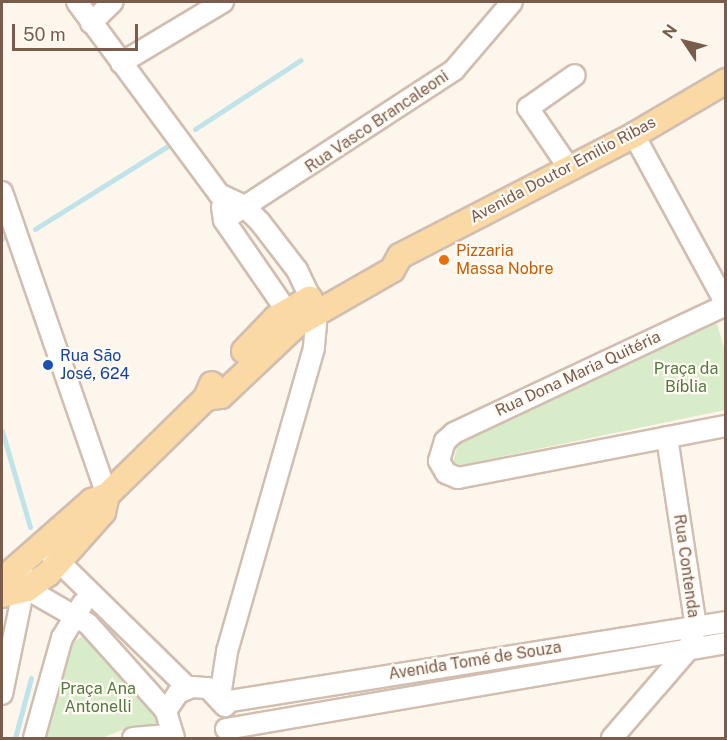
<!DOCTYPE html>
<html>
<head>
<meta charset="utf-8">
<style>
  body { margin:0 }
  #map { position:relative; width:727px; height:740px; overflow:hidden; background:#fdf6ec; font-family:"Public Sans",sans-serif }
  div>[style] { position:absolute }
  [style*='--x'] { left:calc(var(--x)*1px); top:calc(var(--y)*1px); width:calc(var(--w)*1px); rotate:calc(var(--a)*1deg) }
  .green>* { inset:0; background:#d8ecc9 }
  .stream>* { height:5px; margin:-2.5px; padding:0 2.5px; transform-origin:2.5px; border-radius:2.5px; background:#bfe3e8 }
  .roads { filter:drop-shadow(2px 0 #d1beb0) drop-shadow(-2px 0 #d1beb0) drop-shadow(0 2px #d1beb0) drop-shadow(0 -2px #d1beb0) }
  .minor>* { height:20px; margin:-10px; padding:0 10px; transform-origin:10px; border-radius:10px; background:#fff }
  .major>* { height:24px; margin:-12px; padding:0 12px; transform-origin:12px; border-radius:12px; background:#fbd9a5 }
  .dots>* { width:16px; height:16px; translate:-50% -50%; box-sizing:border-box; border:3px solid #fffaf3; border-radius:50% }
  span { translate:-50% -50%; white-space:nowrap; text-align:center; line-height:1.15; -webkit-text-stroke:4.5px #fffaf3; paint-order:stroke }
  .street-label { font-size:16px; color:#7a5c4d }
  .food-label { font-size:16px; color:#c56008 }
  .left { translate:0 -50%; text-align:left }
  .transit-label { font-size:16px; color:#164399 }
  .park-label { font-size:16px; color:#537a41 }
  .frame { position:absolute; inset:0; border:3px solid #7a5c4d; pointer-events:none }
  .north { position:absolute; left:655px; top:12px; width:60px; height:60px; -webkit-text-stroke:4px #fffaf3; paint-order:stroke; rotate:305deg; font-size:16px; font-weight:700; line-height:24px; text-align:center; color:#7a5c4d }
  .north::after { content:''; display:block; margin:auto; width:21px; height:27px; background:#7a5c4d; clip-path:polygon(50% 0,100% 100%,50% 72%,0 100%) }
  .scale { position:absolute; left:12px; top:24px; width:126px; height:27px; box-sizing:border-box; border:3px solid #7a5c4d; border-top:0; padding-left:8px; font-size:18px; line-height:21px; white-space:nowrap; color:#7a5c4d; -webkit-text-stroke:4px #fffaf3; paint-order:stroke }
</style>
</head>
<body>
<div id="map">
  <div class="green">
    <div style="clip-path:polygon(716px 320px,725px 351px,725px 410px,452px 467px,459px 439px)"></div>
    <div style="clip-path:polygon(84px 635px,96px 637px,157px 711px,158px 728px,125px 729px,102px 738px,46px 738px,71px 644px)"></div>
  </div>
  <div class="stream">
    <div style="--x:195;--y:129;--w:126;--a:-33.1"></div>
    <div style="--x:35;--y:229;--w:155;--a:-32"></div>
    <div style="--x:2;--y:239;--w:1;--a:-90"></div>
    <div style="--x:2;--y:431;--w:100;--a:73.7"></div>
    <div style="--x:15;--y:738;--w:62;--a:-75.1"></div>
  </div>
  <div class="roads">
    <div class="minor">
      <div style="--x:77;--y:2;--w:239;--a:53.5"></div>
      <div style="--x:219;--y:194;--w:26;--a:25"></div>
      <div style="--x:243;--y:205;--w:24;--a:45"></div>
      <div style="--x:260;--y:222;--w:61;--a:52.4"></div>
      <div style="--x:297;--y:270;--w:47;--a:64.5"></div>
      <div style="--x:317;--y:312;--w:36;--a:95"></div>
      <div style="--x:314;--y:348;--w:316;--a:106"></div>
      <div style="--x:227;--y:652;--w:45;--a:99"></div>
      <div style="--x:91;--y:23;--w:30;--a:-44"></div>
      <div style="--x:121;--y:63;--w:119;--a:-30.9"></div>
      <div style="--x:634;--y:135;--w:192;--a:61.4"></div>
      <div style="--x:569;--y:168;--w:73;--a:-124.3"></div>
      <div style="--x:528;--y:108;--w:57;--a:-35.1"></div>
      <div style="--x:2;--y:192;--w:321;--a:70.9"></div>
      <div style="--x:222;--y:207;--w:13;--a:81"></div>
      <div style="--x:224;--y:220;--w:125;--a:55.4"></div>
      <div style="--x:224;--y:220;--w:275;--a:-33.1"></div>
      <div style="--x:454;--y:70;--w:89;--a:-49.5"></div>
      <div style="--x:726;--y:305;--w:301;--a:154.8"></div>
      <div style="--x:454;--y:433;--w:12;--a:138"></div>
      <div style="--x:445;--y:441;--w:21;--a:107"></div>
      <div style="--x:439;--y:461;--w:14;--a:60"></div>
      <div style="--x:446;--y:473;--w:13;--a:23"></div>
      <div style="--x:458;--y:478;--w:273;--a:-11"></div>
      <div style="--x:48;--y:551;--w:196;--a:44.4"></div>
      <div style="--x:27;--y:589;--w:70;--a:29.8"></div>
      <div style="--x:88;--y:624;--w:117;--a:48.1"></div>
      <div style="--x:2;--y:694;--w:119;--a:-78.4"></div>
      <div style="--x:224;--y:702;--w:508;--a:-9.05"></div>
      <div style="--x:226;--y:729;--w:507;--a:-9.76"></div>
      <div style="--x:34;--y:738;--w:104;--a:-74.4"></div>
      <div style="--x:62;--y:638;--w:41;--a:-59"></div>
      <div style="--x:133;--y:738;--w:38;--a:-5"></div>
      <div style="--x:174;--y:738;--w:28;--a:-107"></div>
      <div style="--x:166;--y:711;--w:22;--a:-56"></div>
      <div style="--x:178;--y:693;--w:15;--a:-23"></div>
      <div style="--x:192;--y:687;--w:16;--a:4"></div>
      <div style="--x:208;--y:688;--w:25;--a:47"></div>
      <div style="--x:612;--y:738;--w:116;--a:-49.2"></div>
      <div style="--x:688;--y:650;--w:24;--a:-71"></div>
      <div style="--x:696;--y:627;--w:192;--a:-98.7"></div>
    </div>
    <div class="major">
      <div style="--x:244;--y:351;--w:46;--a:-45.9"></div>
      <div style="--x:276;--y:318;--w:39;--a:-30"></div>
      <div style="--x:206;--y:398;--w:15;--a:-8"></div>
      <div style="--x:221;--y:396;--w:103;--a:-43.4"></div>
      <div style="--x:296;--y:325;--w:111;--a:-29.8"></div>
      <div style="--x:392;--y:270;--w:16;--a:-60"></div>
      <div style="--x:400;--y:256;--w:263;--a:-27.3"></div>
      <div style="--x:634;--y:135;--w:107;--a:-30.4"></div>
      <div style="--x:2;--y:580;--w:120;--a:-41.3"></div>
      <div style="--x:92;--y:501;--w:16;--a:-22"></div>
      <div style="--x:107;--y:495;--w:139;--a:-44.4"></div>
      <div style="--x:206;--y:398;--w:15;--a:-67"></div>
      <div style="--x:2;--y:595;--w:26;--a:-13"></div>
      <div style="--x:27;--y:589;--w:26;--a:-36"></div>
      <div style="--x:48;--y:574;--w:83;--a:-48.4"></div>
      <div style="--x:103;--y:512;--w:17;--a:-77"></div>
    </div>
  </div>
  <div class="dots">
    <div style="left:444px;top:260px;background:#e8710a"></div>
    <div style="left:48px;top:365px;background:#1a4fb4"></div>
  </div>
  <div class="street-label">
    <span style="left:377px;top:122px;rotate:-34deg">Rua Vasco Brancaleoni</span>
    <span style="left:563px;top:170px;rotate:-28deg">Avenida Doutor Emilio Ribas</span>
    <span style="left:578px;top:374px;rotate:-25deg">Rua Dona Maria Quitéria</span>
    <span style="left:686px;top:566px;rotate:82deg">Rua Contenda</span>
    <span style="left:475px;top:661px;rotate:-9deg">Avenida Tomé de Souza</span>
  </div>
  <div class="food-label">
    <span class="left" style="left:456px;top:260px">Pizzaria<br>Massa Nobre</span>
  </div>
  <div class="transit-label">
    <span class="left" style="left:60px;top:365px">Rua São<br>José, 624</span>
  </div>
  <div class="park-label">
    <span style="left:686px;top:378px">Praça da<br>Bíblia</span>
    <span style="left:98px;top:698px">Praça Ana<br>Antonelli</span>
  </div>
  <div class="frame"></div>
  <div class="north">N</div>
  <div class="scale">50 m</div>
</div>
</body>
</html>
